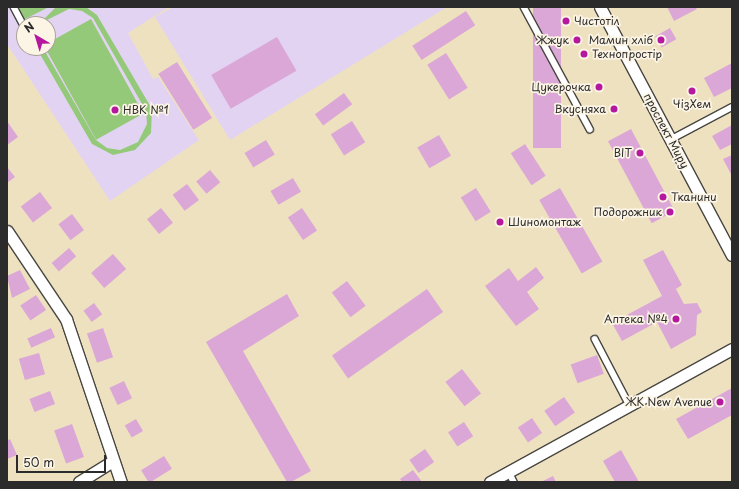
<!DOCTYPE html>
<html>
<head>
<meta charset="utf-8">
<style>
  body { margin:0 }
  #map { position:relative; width:739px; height:489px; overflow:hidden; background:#eee1c0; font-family:"Playpen Sans",sans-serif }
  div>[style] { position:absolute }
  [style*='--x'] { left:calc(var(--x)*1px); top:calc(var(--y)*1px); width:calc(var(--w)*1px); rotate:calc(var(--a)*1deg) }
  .built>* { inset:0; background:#e3d3f2 }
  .green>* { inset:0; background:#95c97a; transform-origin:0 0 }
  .building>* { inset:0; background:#dba7d6; transform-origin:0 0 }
  .roads { filter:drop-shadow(1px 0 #484641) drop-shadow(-1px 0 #484641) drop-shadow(0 1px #484641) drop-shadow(0 -1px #484641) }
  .lane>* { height:5.5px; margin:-2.75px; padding:0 2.75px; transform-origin:2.75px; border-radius:2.75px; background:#fff }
  .street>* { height:11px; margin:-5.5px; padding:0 5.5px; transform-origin:5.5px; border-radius:5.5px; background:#fff }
  .dots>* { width:11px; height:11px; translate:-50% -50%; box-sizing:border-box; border:2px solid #fcf5e5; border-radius:50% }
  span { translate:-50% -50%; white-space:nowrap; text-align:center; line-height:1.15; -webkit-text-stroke:3.5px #fcf5e5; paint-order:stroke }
  .poi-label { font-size:11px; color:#2b2b2b }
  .left { translate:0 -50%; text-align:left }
  .right { translate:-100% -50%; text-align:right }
  .street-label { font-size:11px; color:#2b2b2b }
  .frame { position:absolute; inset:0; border:8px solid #2b2b2b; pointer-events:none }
  .north { position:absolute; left:16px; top:16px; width:40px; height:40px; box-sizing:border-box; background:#fcf5e5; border:1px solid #a8a49b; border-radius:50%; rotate:322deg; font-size:11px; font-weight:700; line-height:16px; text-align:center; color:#2b2b2b }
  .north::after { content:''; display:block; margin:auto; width:14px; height:18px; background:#b5179e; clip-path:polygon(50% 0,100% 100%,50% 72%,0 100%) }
  .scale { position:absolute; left:16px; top:455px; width:90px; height:18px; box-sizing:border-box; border:2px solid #2b2b2b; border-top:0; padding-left:5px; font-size:12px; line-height:14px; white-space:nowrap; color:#2b2b2b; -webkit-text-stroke:3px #fcf5e5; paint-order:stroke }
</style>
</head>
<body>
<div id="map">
  <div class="built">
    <div style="clip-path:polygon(evenodd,7px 7px,169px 7px,128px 33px,153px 79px,158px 77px,199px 140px,110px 201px,7px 44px,7px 7px,24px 24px,48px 24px,48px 48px,24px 48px,24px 24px)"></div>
    <div style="clip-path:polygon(173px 7px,447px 7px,230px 140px,155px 17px)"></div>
  </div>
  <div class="green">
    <div style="clip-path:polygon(14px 7px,49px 7px,21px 21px)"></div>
    <div style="clip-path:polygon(56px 7px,86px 7px,97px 15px,152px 109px,151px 133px,135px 150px,113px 155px,92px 144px,37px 49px,43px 48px,96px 140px,107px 148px,120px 150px,138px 142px,147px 124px,146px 111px,93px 18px,82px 11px,69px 9px,39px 24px)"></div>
    <div style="left:91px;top:19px;width:108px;height:54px;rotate:61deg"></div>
  </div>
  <div class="building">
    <div style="left:533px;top:7px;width:28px;height:141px"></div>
    <div style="clip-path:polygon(667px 7px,695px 7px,697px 9px,674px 21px)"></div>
    <div style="left:466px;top:11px;width:17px;height:64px;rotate:57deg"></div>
    <div style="left:670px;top:28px;width:13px;height:17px;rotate:61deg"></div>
    <div style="left:277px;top:37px;width:39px;height:76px;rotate:60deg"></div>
    <div style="left:446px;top:53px;width:41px;height:22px;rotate:58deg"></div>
    <div style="left:177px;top:62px;width:66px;height:22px;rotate:58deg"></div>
    <div style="clip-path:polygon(732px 63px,732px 88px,714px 97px,704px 78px)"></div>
    <div style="left:344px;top:93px;width:14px;height:36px;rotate:54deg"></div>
    <div style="clip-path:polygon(7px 121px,18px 137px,7px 145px)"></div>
    <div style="left:352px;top:121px;width:25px;height:25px;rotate:58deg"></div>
    <div style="clip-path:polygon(732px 125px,732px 144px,720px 150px,712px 136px)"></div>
    <div style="left:631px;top:129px;width:93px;height:26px;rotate:62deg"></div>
    <div style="left:439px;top:135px;width:24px;height:25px;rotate:60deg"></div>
    <div style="left:266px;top:140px;width:17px;height:25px;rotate:59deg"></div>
    <div style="left:525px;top:144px;width:38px;height:17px;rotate:57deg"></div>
    <div style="clip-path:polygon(732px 155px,732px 176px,723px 159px)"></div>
    <div style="clip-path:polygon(7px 167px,15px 177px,7px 183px)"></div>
    <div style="left:210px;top:170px;width:16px;height:18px;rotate:50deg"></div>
    <div style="left:293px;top:178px;width:16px;height:26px;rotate:60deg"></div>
    <div style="left:187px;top:184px;width:20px;height:18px;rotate:53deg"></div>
    <div style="left:476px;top:188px;width:28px;height:18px;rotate:58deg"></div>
    <div style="left:560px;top:188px;width:85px;height:24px;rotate:60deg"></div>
    <div style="left:40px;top:192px;width:20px;height:24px;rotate:53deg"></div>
    <div style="left:161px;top:208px;width:19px;height:18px;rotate:51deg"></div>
    <div style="left:302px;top:208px;width:27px;height:17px;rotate:56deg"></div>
    <div style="left:72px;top:214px;width:20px;height:17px;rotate:53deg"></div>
    <div style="left:69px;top:248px;width:11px;height:23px;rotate:49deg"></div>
    <div style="clip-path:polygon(663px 250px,682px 285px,676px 289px,684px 304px,697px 303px,702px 312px,697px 315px,696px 335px,671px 349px,657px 322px,622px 341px,612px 323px,662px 296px,643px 260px)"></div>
    <div style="left:113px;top:254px;width:20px;height:29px;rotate:49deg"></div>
    <div style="clip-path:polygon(536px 267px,544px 278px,527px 292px,539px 309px,516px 326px,485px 286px,509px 268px,518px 281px)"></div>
    <div style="clip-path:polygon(20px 270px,30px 289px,12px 298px,7px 276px)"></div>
    <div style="left:347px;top:281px;width:31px;height:19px;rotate:53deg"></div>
    <div style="left:427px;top:289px;width:28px;height:116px;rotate:55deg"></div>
    <div style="clip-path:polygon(287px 294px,299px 316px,243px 351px,311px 471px,291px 482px,287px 482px,206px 342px)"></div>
    <div style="left:36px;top:295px;width:18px;height:19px;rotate:56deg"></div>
    <div style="left:94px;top:303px;width:14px;height:13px;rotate:54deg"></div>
    <div style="left:51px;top:328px;width:10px;height:26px;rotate:66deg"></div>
    <div style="left:103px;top:328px;width:31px;height:17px;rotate:71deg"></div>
    <div style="left:39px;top:353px;width:22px;height:21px;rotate:74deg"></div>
    <div style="left:597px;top:355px;width:20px;height:28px;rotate:70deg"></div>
    <div style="left:462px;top:369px;width:31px;height:21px;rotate:52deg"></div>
    <div style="left:124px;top:381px;width:19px;height:16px;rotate:65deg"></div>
    <div style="clip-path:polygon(732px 388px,732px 415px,688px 439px,676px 419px)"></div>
    <div style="left:50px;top:391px;width:14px;height:22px;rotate:69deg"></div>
    <div style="left:564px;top:397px;width:19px;height:24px;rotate:55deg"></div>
    <div style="left:532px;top:418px;width:18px;height:17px;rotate:56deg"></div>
    <div style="left:136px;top:419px;width:14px;height:13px;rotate:60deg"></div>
    <div style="left:464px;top:422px;width:17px;height:19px;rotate:57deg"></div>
    <div style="left:72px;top:424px;width:35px;height:19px;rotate:70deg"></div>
    <div style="clip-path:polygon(10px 439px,17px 455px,7px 459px,7px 441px)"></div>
    <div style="left:425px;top:449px;width:16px;height:19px;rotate:55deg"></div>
    <div style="clip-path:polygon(621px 450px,639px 482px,615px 482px,603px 461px)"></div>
    <div style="left:164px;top:456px;width:15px;height:27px;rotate:58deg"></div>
    <div style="clip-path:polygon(413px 470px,422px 482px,402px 482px,400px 479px)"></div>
    <div style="clip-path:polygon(553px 476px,556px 482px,541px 482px)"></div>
  </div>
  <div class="roads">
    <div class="lane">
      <div style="--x:14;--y:7;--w:21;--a:62"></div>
      <div style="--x:524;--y:7;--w:139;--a:61.6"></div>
      <div style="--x:36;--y:48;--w:1;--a:45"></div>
      <div style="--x:670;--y:140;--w:70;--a:-28"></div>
      <div style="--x:595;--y:339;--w:73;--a:62.4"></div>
      <div style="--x:509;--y:472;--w:11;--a:63"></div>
    </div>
    <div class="street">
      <div style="--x:600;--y:7;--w:281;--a:62"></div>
      <div style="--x:7;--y:231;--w:106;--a:56.2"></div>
      <div style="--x:66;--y:319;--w:172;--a:71.4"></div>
      <div style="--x:79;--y:482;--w:40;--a:-32"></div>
      <div style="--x:490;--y:482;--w:276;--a:-28.8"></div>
    </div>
  </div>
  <div class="dots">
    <div style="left:566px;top:21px;background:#b5179e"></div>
    <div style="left:577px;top:40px;background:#b5179e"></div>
    <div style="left:661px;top:40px;background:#b5179e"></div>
    <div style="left:584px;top:54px;background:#b5179e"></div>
    <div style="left:599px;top:87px;background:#b5179e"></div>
    <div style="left:692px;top:91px;background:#b5179e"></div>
    <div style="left:614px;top:109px;background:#b5179e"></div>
    <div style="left:115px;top:110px;background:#b5179e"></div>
    <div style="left:640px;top:153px;background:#b5179e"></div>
    <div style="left:663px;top:197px;background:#b5179e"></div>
    <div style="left:670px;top:212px;background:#b5179e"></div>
    <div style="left:500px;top:222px;background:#b5179e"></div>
    <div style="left:676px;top:319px;background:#b5179e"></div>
    <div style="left:720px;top:402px;background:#b5179e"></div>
  </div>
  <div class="poi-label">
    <span class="left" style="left:574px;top:21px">Чистотіл</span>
    <span class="right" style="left:569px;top:40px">Жжук</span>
    <span class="right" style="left:653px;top:40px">Мамин хліб</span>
    <span class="left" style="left:592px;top:54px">Технопростір</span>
    <span class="right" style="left:591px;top:87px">Цукерочка</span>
    <span style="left:692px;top:104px">ЧізХем</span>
    <span class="right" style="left:606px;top:109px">Вкусняха</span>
    <span class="left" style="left:123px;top:110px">НВК №1</span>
    <span class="right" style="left:632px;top:153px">ВІТ</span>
    <span class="left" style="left:671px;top:197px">Тканини</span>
    <span class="right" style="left:662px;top:212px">Подорожник</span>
    <span class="left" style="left:508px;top:222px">Шиномонтаж</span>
    <span class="right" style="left:668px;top:319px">Аптека №4</span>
    <span class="right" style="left:712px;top:402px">ЖК New Avenue</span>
  </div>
  <div class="street-label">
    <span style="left:666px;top:131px;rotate:62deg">проспект Миру</span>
  </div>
  <div class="frame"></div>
  <div class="north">N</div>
  <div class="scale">50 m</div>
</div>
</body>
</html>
